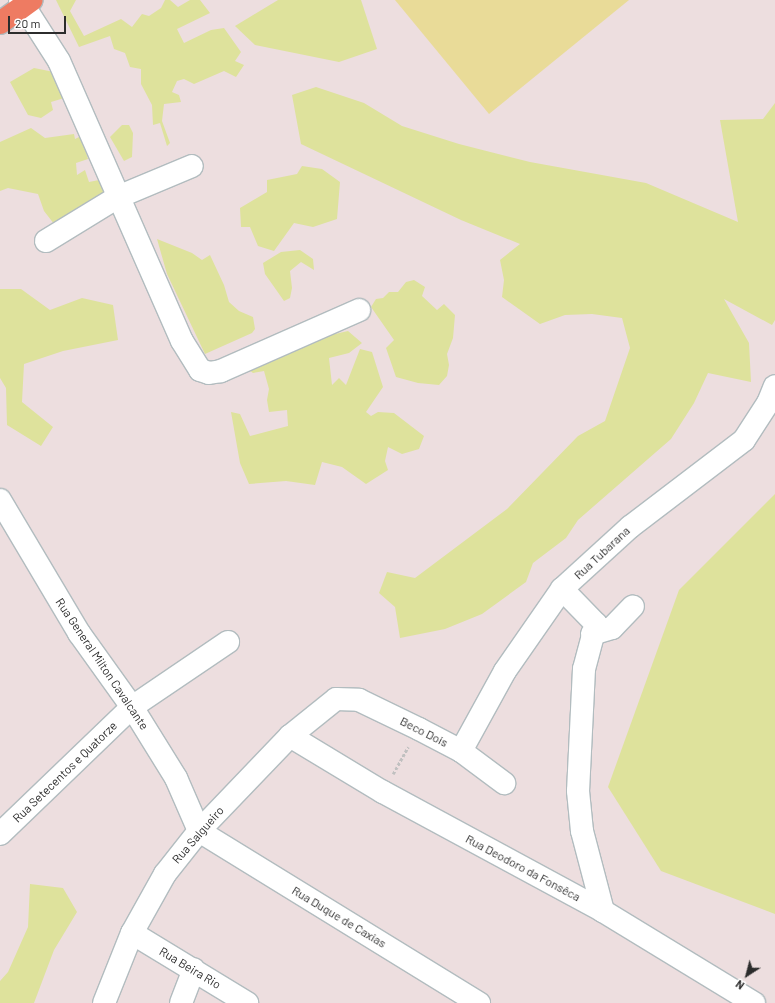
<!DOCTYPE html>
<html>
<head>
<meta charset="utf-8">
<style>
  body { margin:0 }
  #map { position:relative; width:775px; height:1003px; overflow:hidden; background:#eddedf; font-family:Barlow,sans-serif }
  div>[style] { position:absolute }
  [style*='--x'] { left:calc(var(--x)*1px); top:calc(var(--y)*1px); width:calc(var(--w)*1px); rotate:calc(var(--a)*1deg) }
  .green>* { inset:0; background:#dee29c }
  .pitch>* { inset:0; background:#e9db98 }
  .path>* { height:2.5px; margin-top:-1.25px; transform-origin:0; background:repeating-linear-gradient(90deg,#c0c0c0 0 3px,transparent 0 5px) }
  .roads { filter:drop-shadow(1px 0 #b2bcbf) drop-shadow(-1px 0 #b2bcbf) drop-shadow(0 1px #b2bcbf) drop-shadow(0 -1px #b2bcbf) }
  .minor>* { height:22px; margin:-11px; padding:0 11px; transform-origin:11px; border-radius:11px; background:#fff }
  .major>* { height:22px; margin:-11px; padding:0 11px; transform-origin:11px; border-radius:11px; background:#ee7b62 }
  span { translate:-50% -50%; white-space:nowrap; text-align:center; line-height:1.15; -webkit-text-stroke:3px #fff; paint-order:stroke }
  .street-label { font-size:12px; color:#2c2c2c }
  .north { position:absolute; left:727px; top:955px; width:40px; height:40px; -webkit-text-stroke:3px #fff; paint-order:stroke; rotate:216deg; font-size:11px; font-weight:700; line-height:16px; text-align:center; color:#2c2c2c }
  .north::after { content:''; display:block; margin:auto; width:14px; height:18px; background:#2c2c2c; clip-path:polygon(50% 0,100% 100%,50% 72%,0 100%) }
  .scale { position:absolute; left:8px; top:16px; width:58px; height:18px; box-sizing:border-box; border:2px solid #2c2c2c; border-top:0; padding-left:5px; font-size:12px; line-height:14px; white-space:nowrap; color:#2c2c2c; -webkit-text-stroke:3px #fff; paint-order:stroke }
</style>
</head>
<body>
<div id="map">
  <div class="green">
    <div style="clip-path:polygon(56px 0,76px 0,70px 11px,84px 36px,121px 19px,132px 27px,142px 14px,149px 16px,161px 8px,165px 0,170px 0,178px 7px,190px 0,200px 0,210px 13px,177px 29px,184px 43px,211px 30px,224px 28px,241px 52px,235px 61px,244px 65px,236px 77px,224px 71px,194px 84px,184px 79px,177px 81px,172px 92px,179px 95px,181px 102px,164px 104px,162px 121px,170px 143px,167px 146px,160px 123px,153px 125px,152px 105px,141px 84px,141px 69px,130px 67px,125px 53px,114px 49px,110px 36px,79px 47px)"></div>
    <div style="clip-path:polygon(278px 0,361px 0,377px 49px,339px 62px,255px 45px,235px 26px)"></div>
    <div style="clip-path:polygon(34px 68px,59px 73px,71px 96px,51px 102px,53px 110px,41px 118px,28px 115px,10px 82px)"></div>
    <div style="clip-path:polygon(316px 87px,364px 103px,402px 126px,459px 144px,530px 162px,646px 183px,738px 222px,720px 120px,763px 119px,775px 103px,775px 320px,772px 325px,724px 299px,749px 343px,751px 382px,708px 373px,694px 403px,671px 439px,578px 520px,566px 538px,533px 563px,526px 582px,482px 614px,445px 629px,400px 638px,395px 607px,379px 593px,387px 572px,415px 578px,507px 509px,578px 436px,605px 421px,630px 348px,622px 318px,592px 314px,565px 315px,540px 324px,502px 297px,504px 280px,500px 260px,520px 244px,461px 220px,301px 144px,292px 95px)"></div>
    <div style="clip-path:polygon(122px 125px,129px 125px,133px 133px,132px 157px,124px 161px,110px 137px)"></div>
    <div style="clip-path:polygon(31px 128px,45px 138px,74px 134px,75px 139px,81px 136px,88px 159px,76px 163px,77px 175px,85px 170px,89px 182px,99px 180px,96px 162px,113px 185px,80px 227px,58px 229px,44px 211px,38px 194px,8px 188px,0 191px,0 142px)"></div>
    <div style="clip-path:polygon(302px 166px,322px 169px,340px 182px,337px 219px,313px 227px,294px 223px,274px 251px,258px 246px,250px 227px,241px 227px,240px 208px,267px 192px,267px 180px,297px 174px)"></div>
    <div style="clip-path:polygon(157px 239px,192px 253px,202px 260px,210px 255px,224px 285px,229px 302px,239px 311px,253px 317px,255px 329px,252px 333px,205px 354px,167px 274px)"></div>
    <div style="clip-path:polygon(300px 250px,313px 259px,314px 270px,301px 262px,290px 271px,292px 288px,290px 298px,284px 301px,265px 274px,263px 263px,281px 252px)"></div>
    <div style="clip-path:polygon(414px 280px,425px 287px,422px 296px,437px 310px,444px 304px,455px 315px,453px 338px,447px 354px,449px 365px,447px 376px,439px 385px,418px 383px,396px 377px,386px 348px,394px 340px,371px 307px,376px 299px,383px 298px,389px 292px,398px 292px,406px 282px)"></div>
    <div style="clip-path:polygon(0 289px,21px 289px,50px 310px,82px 298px,113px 305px,118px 340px,63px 351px,24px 364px,22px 402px,53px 427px,41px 446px,7px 425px,6px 388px,0 378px)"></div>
    <div style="clip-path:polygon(329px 325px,335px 334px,348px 331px,362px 343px,349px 353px,329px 358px,332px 385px,339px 378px,346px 385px,360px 349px,372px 352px,383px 387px,366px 412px,371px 416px,378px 412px,394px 413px,424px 436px,419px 449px,402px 454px,388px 447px,385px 461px,388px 470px,366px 484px,342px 467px,322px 462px,315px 485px,286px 481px,249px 484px,240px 463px,231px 412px,240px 414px,250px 436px,288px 426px,287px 410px,269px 412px,267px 400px,269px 389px,264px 371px,253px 373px,241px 364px)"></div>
    <div style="clip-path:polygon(775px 494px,775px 914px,661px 871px,608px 787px,679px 590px)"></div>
    <div style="clip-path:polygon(30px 884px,63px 888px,77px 912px,54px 950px,34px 1003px,0 1003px,0 981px,8px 972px,28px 927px)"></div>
  </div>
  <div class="pitch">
    <div style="clip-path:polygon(395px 0,629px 0,489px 114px)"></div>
  </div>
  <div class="path">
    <div style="--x:393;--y:774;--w:31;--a:-61"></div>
  </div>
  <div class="roads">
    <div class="minor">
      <div style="--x:20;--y:0;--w:72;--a:57.4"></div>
      <div style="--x:59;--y:61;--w:306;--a:66.3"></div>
      <div style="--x:182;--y:341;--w:34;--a:58"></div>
      <div style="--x:200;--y:370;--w:9;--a:18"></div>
      <div style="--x:209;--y:373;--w:12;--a:-9"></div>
      <div style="--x:221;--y:371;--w:151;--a:-23.8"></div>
      <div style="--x:46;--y:241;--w:84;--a:-31.4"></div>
      <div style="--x:118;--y:197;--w:80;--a:-22.7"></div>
      <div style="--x:0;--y:500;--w:155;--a:59.3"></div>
      <div style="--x:79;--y:633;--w:91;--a:54.4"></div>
      <div style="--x:132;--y:707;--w:84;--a:58.2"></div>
      <div style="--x:176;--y:778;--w:58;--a:66.5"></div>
      <div style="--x:199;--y:831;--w:329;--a:31.6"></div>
      <div style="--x:562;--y:589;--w:49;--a:45.8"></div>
      <div style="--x:596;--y:624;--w:47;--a:104.9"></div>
      <div style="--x:584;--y:669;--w:122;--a:92.8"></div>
      <div style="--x:578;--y:791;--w:40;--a:84.3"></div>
      <div style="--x:582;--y:831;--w:83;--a:75.3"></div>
      <div style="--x:592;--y:634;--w:21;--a:-17"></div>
      <div style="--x:612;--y:628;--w:30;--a:-46"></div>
      <div style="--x:290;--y:736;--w:109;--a:31.1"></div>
      <div style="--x:383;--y:792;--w:250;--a:28.4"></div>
      <div style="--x:603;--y:911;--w:177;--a:31.4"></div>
      <div style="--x:461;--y:751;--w:91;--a:-61.2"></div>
      <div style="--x:505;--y:671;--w:100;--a:-55.2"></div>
      <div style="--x:562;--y:589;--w:92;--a:-42.4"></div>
      <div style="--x:630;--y:527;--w:143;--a:-37.3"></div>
      <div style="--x:744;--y:440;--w:44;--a:-57"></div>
      <div style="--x:768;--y:403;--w:18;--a:-68"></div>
      <div style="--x:0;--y:834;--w:183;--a:-43.9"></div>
      <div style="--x:132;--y:707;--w:116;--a:-34.1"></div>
      <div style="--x:132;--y:933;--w:135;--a:31.3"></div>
      <div style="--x:104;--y:1003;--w:75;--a:-68.2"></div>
      <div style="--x:132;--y:933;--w:68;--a:-60.8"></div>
      <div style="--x:165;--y:874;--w:55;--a:-51.7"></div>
      <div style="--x:199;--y:831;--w:132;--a:-46.2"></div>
      <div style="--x:290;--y:736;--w:59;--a:-38.8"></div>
      <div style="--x:336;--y:699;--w:23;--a:2"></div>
      <div style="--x:359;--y:700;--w:67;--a:25.8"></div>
      <div style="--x:419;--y:729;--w:47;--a:27.6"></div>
      <div style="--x:461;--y:751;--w:54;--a:36.7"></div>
      <div style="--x:181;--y:1003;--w:36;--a:-69"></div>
    </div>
    <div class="major">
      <div style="--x:0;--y:23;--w:39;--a:-36"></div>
    </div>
  </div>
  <div class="street-label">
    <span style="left:602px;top:553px;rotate:-43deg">Rua Tubarana</span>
    <span style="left:102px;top:664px;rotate:56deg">Rua General Milton Cavalcante</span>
    <span style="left:424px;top:732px;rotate:27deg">Beco Dois</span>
    <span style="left:65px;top:772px;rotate:-44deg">Rua Setecentos e Quatorze</span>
    <span style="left:198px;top:835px;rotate:-49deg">Rua Salgueiro</span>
    <span style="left:523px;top:868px;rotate:28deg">Rua Deodoro da Fonsêca</span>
    <span style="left:339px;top:917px;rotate:31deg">Rua Duque de Caxias</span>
    <span style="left:190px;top:968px;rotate:31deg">Rua Beira Rio</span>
  </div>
  <div class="north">N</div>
  <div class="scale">20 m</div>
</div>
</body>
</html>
